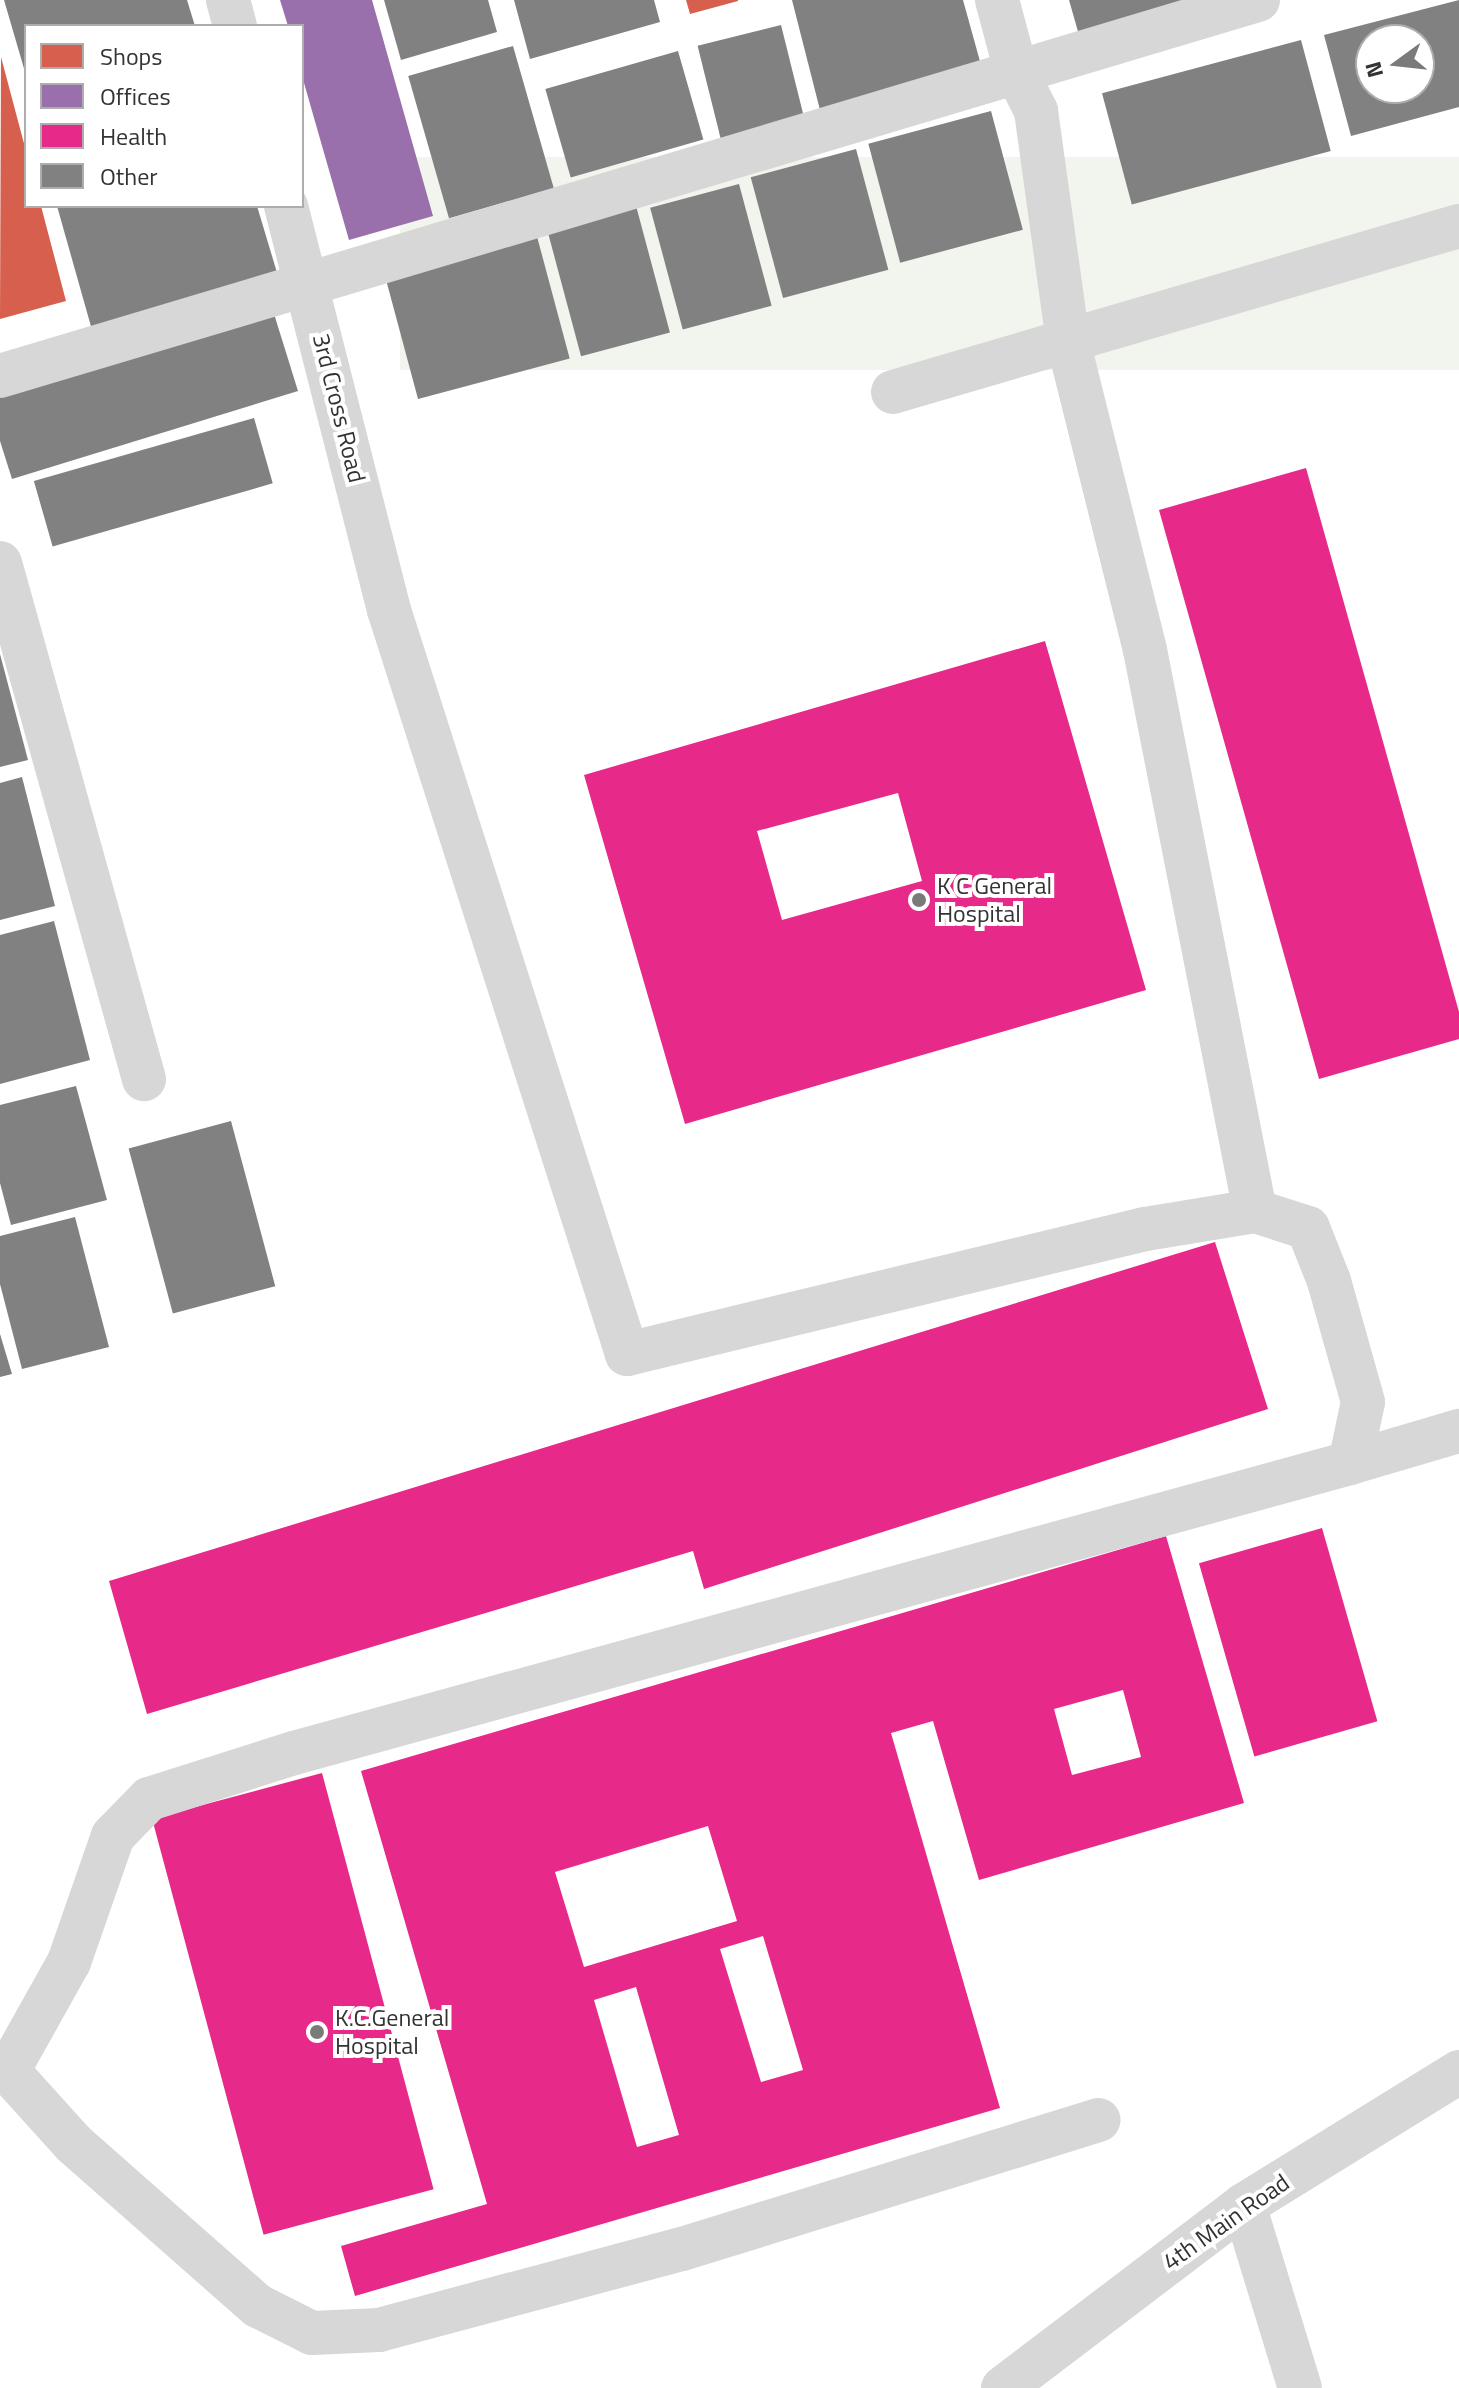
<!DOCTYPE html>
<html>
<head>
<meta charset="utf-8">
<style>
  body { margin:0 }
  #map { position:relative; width:1459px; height:2388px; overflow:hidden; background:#fff; font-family:"Titillium Web",sans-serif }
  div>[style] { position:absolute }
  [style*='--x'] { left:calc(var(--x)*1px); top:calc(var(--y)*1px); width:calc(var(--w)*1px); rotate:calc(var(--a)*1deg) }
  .green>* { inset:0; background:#f1f5ed; transform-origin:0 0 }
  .shops>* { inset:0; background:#d6604d }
  .offices>* { inset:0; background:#9970ab }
  .health>* { inset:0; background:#e7298a; transform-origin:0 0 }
  .building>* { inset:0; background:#818181; transform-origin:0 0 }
  .minor>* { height:44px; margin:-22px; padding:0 22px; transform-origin:22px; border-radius:22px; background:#d7d7d7 }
  .dots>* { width:22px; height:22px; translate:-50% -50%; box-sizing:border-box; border:4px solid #fff; border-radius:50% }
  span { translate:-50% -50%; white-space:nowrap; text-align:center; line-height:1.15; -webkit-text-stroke:8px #fff; paint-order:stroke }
  .street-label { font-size:24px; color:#333 }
  .poi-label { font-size:24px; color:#333 }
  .left { translate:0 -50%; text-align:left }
  .legend { position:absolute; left:24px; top:24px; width:280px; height:184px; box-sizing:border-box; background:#fff; border:2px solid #adadad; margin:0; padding:10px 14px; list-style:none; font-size:24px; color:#333 }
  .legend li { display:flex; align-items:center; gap:16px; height:40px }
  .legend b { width:40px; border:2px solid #adadad }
  .north { position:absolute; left:1355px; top:24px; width:80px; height:80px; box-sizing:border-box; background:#fff; border:2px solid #adadad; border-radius:50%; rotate:255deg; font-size:22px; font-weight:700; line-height:32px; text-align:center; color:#333 }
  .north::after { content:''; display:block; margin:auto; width:28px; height:36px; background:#7a7a7a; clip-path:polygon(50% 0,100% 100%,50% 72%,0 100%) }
</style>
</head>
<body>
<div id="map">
  <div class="green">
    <div style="left:1459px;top:157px;width:213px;height:1059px;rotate:90deg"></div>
  </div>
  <div class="shops">
    <div style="clip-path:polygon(686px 0,738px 0,738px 1px,690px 14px)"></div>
    <div style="clip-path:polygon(1px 57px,26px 151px,26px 206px,41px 206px,66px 301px,0 319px)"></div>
  </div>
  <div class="offices">
    <div style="clip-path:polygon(280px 0,372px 0,433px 216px,349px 240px,302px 76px,302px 26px,288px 26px)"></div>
  </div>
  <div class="health">
    <div style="clip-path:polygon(1306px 468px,1459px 1012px,1459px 1039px,1319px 1079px,1159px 510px)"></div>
    <div style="clip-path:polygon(evenodd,1045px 641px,1146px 990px,685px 1124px,584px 775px,1045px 641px,898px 793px,922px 881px,782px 920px,757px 831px,898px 793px)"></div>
    <div style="clip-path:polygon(1215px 1242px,1268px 1409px,704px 1589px,693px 1551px,147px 1714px,109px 1581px)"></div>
    <div style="left:1322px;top:1528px;width:201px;height:128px;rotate:74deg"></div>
    <div style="clip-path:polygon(evenodd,1166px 1536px,1244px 1803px,979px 1880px,933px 1721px,891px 1733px,1000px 2108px,355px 2296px,341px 2246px,487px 2204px,361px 1771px,1166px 1536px,1123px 1690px,1141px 1757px,1072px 1775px,1054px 1709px,1123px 1690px,1166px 1536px,708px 1826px,737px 1921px,584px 1967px,555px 1872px,708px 1826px,1166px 1536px,763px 1936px,803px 2070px,761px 2082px,720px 1949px,763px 1936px,1166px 1536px,636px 1987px,679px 2135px,637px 2147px,594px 2000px,636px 1987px)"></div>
    <div style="left:322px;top:1773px;width:431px;height:176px;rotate:75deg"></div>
  </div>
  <div class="building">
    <div style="clip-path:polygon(4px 0,187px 0,195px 26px,26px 26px,25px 72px)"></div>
    <div style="clip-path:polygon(384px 0,488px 0,497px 32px,401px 60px)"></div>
    <div style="clip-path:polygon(514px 0,654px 0,660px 22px,530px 59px)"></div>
    <div style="clip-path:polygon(792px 0,963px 0,981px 65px,820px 110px)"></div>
    <div style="clip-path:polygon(1069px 0,1225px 0,1081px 42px)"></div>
    <div style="clip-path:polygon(evenodd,1459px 0,1459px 107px,1351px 136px,1324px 35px,1459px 0,1371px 40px,1419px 40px,1419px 88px,1371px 88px,1371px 40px)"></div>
    <div style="left:781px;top:25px;width:103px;height:86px;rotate:76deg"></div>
    <div style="left:1301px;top:40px;width:115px;height:206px;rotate:75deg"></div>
    <div style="left:513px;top:46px;width:148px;height:109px;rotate:74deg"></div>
    <div style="left:678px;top:51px;width:92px;height:138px;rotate:74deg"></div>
    <div style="left:991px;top:111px;width:123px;height:127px;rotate:75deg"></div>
    <div style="left:856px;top:149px;width:125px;height:109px;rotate:75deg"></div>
    <div style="left:739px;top:184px;width:126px;height:92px;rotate:75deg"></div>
    <div style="left:635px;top:202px;width:135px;height:92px;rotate:75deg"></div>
    <div style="clip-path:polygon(57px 206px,257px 206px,278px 276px,92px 330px)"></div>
    <div style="left:535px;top:229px;width:134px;height:157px;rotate:75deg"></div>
    <div style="clip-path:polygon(270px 301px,298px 391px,12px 479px,0 441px,0 385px)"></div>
    <div style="left:254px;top:418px;width:68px;height:229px;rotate:74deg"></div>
    <div style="clip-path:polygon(0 654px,28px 760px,0 767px)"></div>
    <div style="clip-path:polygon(22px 777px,55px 906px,0 920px,0 783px)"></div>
    <div style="clip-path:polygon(54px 921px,90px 1060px,0 1084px,0 935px)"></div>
    <div style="clip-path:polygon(76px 1086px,107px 1200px,11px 1225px,0 1183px,0 1105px)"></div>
    <div style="left:231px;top:1121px;width:171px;height:106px;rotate:75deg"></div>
    <div style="clip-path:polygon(75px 1217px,109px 1347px,22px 1369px,0 1284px,0 1236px)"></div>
    <div style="clip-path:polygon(0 1334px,12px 1374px,0 1377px)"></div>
  </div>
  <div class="minor">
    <div style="--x:228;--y:0;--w:27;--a:75"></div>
    <div style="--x:997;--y:0;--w:73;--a:75"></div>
    <div style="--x:1016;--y:71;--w:45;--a:63.4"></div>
    <div style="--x:1036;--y:111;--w:232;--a:82.1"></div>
    <div style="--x:1068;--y:341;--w:318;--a:76"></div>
    <div style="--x:1145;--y:650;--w:572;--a:78.91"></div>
    <div style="--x:0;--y:376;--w:1313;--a:-16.64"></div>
    <div style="--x:893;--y:392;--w:590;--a:-16.35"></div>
    <div style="--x:0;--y:563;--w:536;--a:74.41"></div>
    <div style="--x:1350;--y:1463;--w:114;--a:-16.4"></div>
    <div style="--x:8;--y:2071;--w:125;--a:-60.8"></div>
    <div style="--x:69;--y:1962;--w:133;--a:-70.8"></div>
    <div style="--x:113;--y:1836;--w:52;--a:-45.8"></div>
    <div style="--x:149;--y:1799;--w:152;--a:-17.6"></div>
    <div style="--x:294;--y:1753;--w:1095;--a:-15.36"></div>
    <div style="--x:1350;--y:1463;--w:62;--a:-78"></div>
    <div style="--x:1363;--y:1402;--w:126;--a:-105.7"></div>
    <div style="--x:1329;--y:1281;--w:57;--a:-111.6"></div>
    <div style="--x:1308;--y:1228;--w:56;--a:-162.2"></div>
    <div style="--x:1255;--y:1211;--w:111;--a:170.7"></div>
    <div style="--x:1145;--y:1229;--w:533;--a:166.43"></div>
    <div style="--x:627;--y:1354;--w:781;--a:-107.74"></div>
    <div style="--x:389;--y:610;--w:417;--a:-104.3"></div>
    <div style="--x:0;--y:2073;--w:8;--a:-14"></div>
    <div style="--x:8;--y:2071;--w:98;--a:47.9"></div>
    <div style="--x:74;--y:2144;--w:245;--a:41.4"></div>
    <div style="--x:258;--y:2306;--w:60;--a:26.6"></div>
    <div style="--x:312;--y:2333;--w:67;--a:-2.6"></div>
    <div style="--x:379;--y:2330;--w:314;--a:-15"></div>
    <div style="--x:682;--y:2249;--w:436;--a:-17.2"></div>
    <div style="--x:1244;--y:2205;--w:191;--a:73"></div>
    <div style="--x:1003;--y:2388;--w:303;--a:-37.2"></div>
    <div style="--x:1244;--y:2205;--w:253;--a:-31.7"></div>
  </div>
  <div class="dots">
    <div style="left:919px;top:900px;background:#7a7a7a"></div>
    <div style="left:317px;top:2032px;background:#7a7a7a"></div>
  </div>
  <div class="street-label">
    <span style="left:339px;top:408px;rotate:76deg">3rd Cross Road</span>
    <span style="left:1226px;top:2222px;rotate:-35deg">4th Main Road</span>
  </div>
  <div class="poi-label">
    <span class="left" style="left:937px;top:900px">K C General<br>Hospital</span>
    <span class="left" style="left:335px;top:2032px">K.C.General<br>Hospital</span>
  </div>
  <ul class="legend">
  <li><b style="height:22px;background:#d6604d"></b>Shops</li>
  <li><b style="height:22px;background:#9970ab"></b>Offices</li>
  <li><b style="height:22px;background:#e7298a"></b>Health</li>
  <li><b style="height:22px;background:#818181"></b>Other</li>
  </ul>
  <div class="north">N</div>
</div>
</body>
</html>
